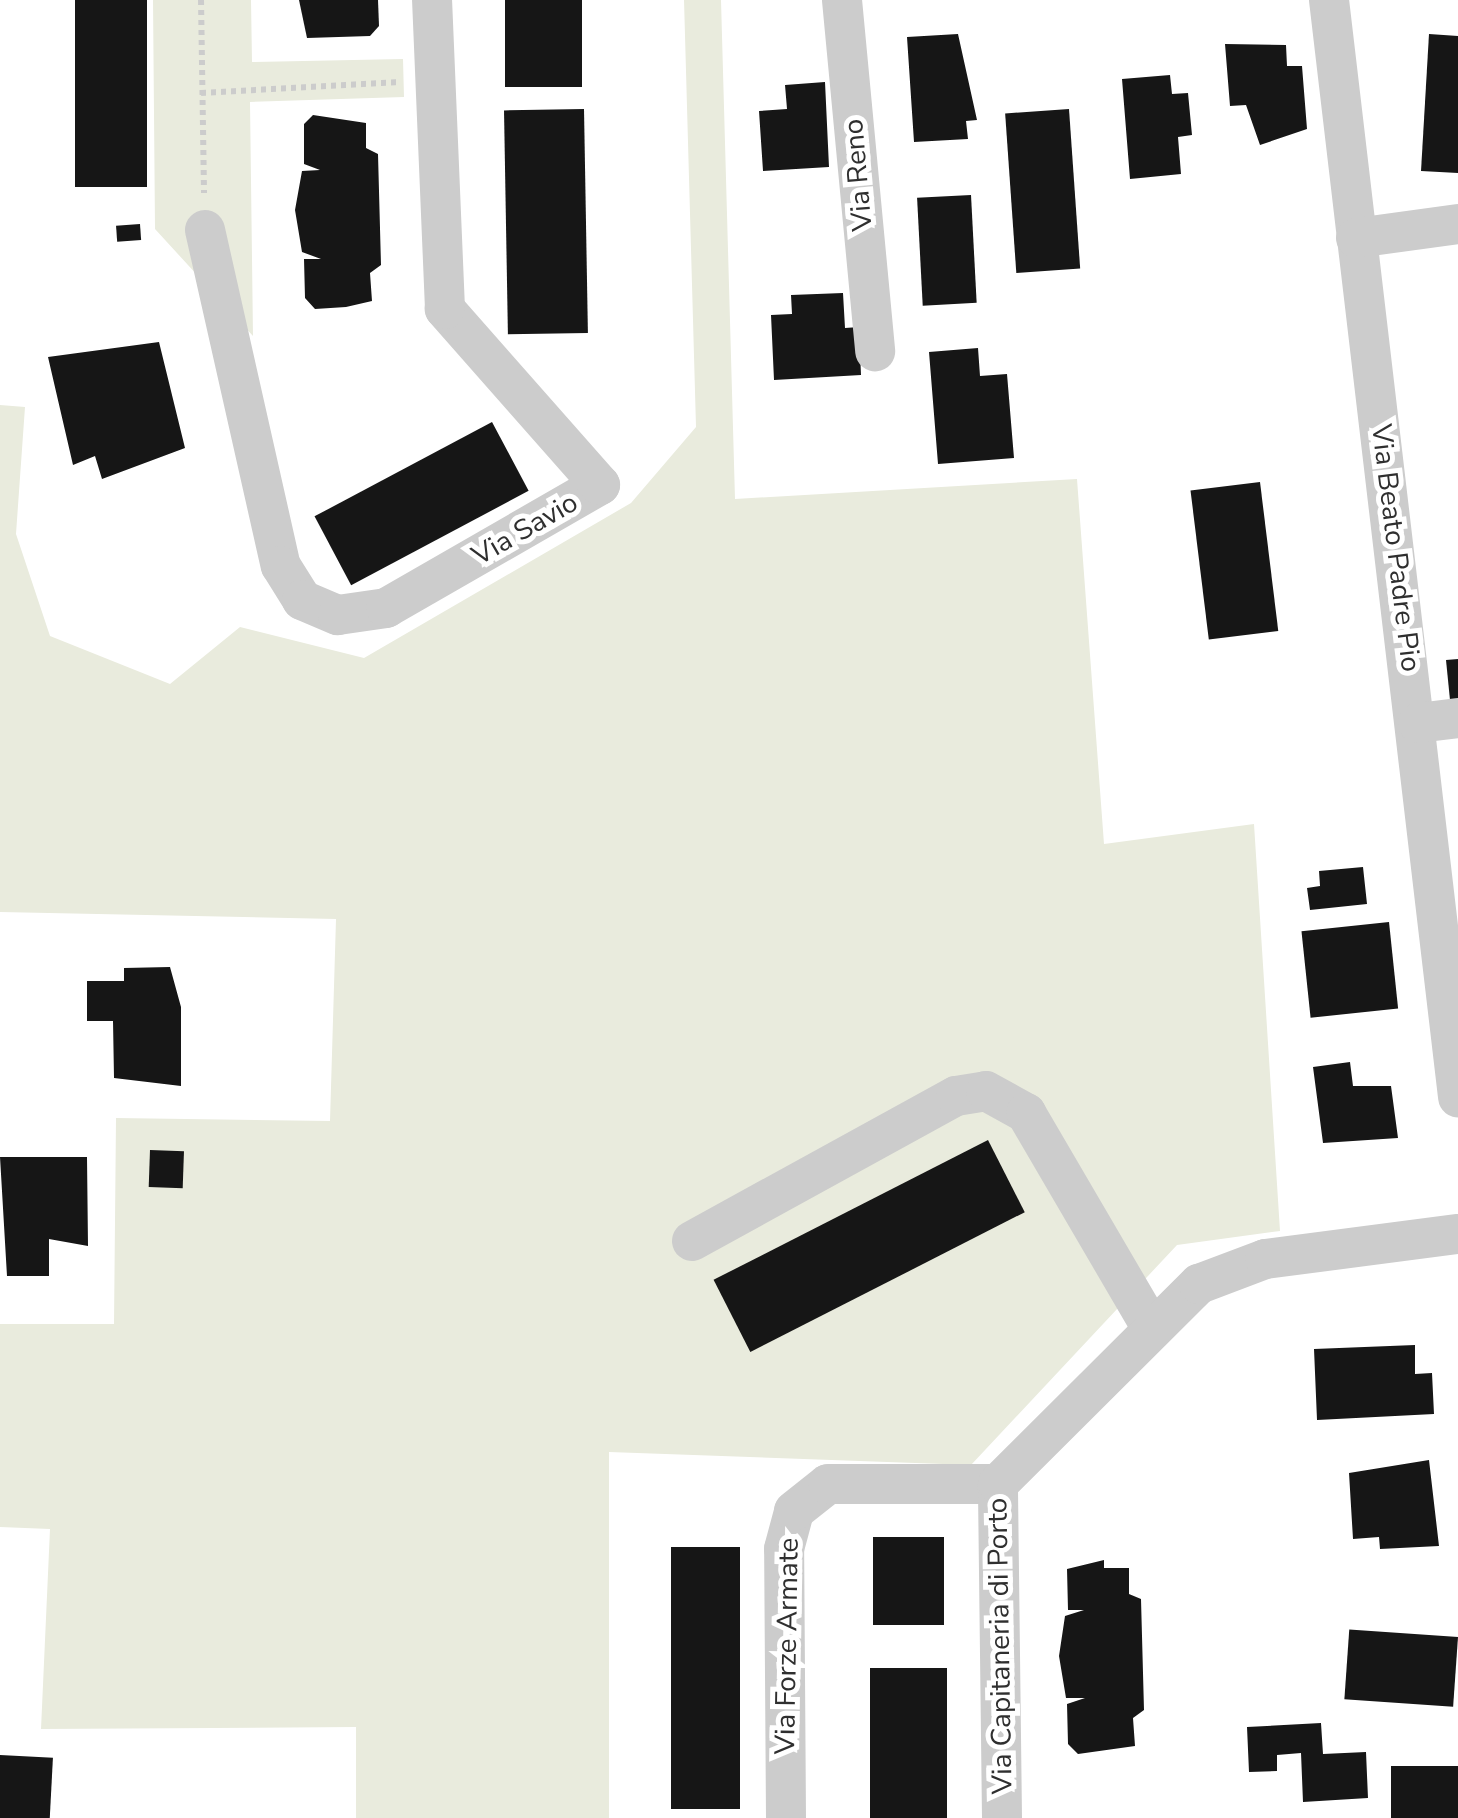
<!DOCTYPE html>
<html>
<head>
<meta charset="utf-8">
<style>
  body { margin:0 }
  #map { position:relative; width:1458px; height:1818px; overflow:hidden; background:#fff; font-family:"Nunito Sans",sans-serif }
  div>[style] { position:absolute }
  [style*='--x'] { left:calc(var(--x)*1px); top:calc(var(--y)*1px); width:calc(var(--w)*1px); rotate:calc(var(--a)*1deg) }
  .green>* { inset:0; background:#e9ebdd }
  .building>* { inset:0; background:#161616; transform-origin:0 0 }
  .path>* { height:6px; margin-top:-3px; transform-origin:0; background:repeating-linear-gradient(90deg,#ccc 0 5px,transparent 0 10px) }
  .minor>* { height:40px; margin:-20px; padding:0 20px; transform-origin:20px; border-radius:20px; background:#ccc }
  span { translate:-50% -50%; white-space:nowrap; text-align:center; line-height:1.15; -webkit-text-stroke:10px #fff; paint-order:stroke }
  .street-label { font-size:28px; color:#2f2f2f }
</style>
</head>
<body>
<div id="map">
  <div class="green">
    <div style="clip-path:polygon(153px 0,251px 0,252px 62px,403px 59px,404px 97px,250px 102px,253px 336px,155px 229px)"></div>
    <div style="clip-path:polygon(684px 0,721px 0,735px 499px,1077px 479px,1104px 844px,1254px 824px,1280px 1231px,1177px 1245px,971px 1465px,609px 1452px,609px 1818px,356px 1818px,356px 1727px,41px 1729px,50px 1529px,0 1527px,0 1324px,114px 1324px,116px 1118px,330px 1121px,336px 919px,0 912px,0 405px,25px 407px,16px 534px,50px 636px,170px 684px,240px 627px,364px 658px,631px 503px,696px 427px)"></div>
  </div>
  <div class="building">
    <div style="left:75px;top:0;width:72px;height:187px"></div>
    <div style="clip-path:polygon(299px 0,378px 0,379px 26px,370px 36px,307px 38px)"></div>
    <div style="left:505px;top:0;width:77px;height:87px"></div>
    <div style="clip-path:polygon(958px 34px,977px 120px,966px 121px,968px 139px,914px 142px,907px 37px)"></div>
    <div style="clip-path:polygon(1429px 34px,1458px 36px,1458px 173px,1421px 171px)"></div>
    <div style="clip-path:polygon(1225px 44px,1286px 45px,1287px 66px,1302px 66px,1307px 129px,1260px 145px,1246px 105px,1230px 106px)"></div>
    <div style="clip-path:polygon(1170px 75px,1172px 94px,1188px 93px,1192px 135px,1178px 137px,1181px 174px,1130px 179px,1122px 79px)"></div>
    <div style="clip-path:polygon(825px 82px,829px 167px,763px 171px,759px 111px,787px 109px,785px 85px)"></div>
    <div style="left:584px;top:109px;width:224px;height:80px;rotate:89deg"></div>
    <div style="left:1069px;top:109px;width:160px;height:64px;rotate:86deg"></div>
    <div style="clip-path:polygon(313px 115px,366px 123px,366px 148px,378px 154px,381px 265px,370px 273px,372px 301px,346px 307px,315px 309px,305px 298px,304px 259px,321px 259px,302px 252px,295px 210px,302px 171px,320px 170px,304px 164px,304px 124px)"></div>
    <div style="left:971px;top:195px;width:108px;height:54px;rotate:87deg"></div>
    <div style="left:140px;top:224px;width:16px;height:24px;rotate:86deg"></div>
    <div style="clip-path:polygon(843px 293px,845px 328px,859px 327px,861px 375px,774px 380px,771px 315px,792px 314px,791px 295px)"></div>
    <div style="clip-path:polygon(159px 342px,185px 448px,102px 479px,95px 456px,73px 465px,48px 357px)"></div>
    <div style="clip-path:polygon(978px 348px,980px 376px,1007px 374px,1014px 458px,938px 464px,929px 352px)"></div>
    <div style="left:492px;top:422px;width:78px;height:201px;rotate:62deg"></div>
    <div style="left:1260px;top:482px;width:150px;height:70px;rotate:83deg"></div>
    <div style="clip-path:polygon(1458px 659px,1458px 699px,1450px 700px,1446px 660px)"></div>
    <div style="clip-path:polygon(1363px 867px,1367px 904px,1310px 910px,1307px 888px,1320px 886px,1319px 871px)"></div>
    <div style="left:1389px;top:922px;width:87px;height:88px;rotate:84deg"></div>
    <div style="clip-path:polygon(170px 967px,181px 1007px,181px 1086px,114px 1078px,113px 1021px,87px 1021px,87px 981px,124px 981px,124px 968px)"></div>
    <div style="clip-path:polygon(1350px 1062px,1353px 1086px,1391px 1086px,1398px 1138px,1323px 1143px,1313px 1067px)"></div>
    <div style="left:988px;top:1140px;width:81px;height:308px;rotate:63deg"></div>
    <div style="left:150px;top:1150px;width:34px;height:37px;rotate:2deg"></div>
    <div style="clip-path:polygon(0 1157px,87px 1157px,88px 1246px,49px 1239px,49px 1276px,7px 1276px)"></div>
    <div style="clip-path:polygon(1415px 1345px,1415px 1374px,1432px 1373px,1434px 1414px,1317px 1420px,1314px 1349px)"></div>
    <div style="clip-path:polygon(1429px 1460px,1439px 1546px,1380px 1549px,1379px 1537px,1353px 1539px,1349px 1473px)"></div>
    <div style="left:873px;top:1537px;width:71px;height:88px"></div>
    <div style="left:740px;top:1547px;width:262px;height:69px;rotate:90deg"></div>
    <div style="clip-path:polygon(1104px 1560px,1104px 1568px,1129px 1568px,1129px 1594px,1141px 1599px,1144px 1710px,1133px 1718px,1135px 1746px,1078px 1754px,1068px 1744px,1067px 1704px,1085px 1698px,1066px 1698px,1059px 1656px,1065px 1616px,1084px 1610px,1068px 1610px,1067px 1569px)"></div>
    <div style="left:1458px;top:1637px;width:70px;height:109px;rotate:94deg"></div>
    <div style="left:947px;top:1668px;width:150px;height:77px;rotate:90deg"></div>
    <div style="clip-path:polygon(1321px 1723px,1323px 1754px,1366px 1752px,1368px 1798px,1303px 1802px,1301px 1753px,1277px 1755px,1277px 1771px,1249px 1772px,1247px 1727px)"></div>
    <div style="left:0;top:1755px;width:53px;height:63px;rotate:3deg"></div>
    <div style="left:1458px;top:1766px;width:52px;height:67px;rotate:90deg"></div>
  </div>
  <div class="path">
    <div style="--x:201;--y:0;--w:193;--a:89.1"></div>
    <div style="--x:201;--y:93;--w:199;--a:-3.2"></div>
  </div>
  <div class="minor">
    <div style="--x:842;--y:0;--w:353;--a:84.6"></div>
    <div style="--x:1329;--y:0;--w:1105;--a:83.29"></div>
    <div style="--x:205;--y:230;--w:344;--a:77.3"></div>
    <div style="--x:281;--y:566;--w:40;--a:58"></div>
    <div style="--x:302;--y:600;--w:39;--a:23"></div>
    <div style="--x:338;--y:615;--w:49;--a:-8.3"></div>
    <div style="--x:386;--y:608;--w:247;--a:-29.9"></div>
    <div style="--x:600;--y:485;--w:235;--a:-131.4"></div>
    <div style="--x:445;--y:309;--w:309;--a:-92.4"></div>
    <div style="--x:1356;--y:238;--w:103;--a:-7.8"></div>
    <div style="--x:1418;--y:723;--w:40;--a:-7.1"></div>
    <div style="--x:692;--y:1241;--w:301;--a:-28.8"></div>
    <div style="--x:956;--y:1096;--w:30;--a:-9"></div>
    <div style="--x:986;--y:1091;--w:46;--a:28.8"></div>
    <div style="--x:1026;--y:1113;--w:246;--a:59.7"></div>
    <div style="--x:786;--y:1818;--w:269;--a:-90.4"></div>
    <div style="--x:784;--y:1549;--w:39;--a:-75"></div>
    <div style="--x:794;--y:1511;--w:43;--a:-38.5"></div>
    <div style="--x:828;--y:1484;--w:170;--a:0"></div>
    <div style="--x:1002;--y:1818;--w:334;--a:-90.7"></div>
    <div style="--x:998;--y:1484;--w:284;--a:-44.9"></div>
    <div style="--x:1199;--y:1284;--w:71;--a:-20.7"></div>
    <div style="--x:1265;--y:1259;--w:195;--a:-7.4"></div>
  </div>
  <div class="street-label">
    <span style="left:858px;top:175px;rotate:-95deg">Via Reno</span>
    <span style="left:525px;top:529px;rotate:-30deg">Via Savio</span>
    <span style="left:1396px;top:548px;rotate:83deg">Via Beato Padre Pio</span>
    <span style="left:787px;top:1646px;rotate:-89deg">Via Forze Armate</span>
    <span style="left:1000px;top:1646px;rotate:-91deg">Via Capitaneria di Porto</span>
  </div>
</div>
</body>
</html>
